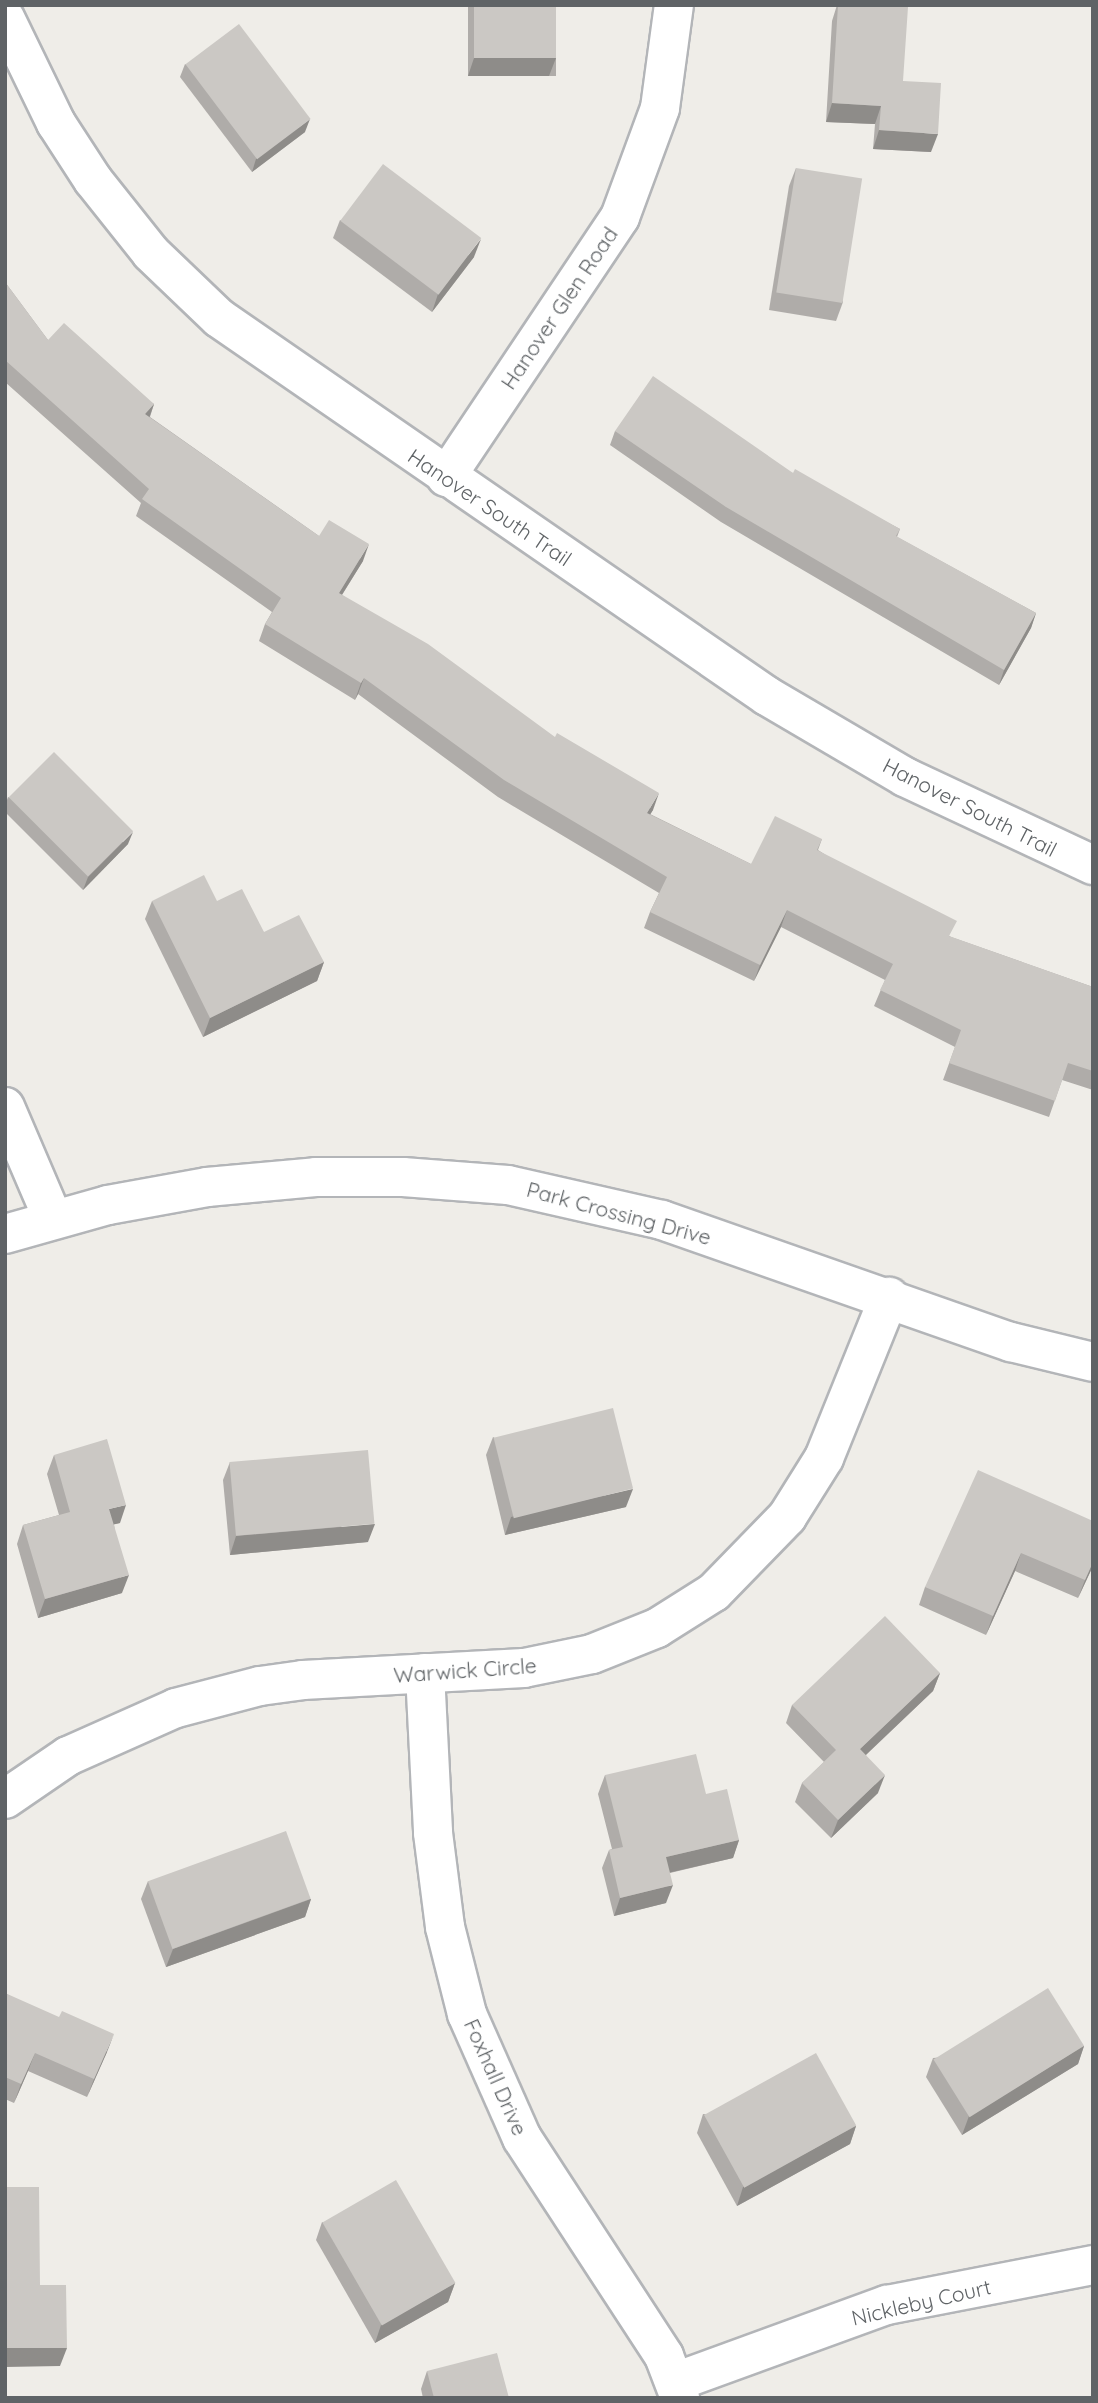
<!DOCTYPE html>
<html>
<head>
<meta charset="utf-8">
<style>
  body { margin:0 }
  #map { position:relative; width:1098px; height:2403px; overflow:hidden; background:#efede8; font-family:Quicksand,sans-serif }
  div>[style] { position:absolute }
  [style*='--x'] { left:calc(var(--x)*1px); top:calc(var(--y)*1px); width:calc(var(--w)*1px); rotate:calc(var(--a)*1deg) }
  .roads { filter:drop-shadow(2px 0 #b3b5b8) drop-shadow(-2px 0 #b3b5b8) drop-shadow(0 2px #b3b5b8) drop-shadow(0 -2px #b3b5b8) }
  .minor>* { height:38px; margin:-19px; padding:0 19px; transform-origin:19px; border-radius:19px; background:#fff }
  .wall>* { inset:0; background:#afaca9; transform-origin:0 0 }
  .shaded-wall>* { inset:0; background:#8e8c89 }
  .building>* { inset:0; background:#cbc8c4; transform-origin:0 0 }
  span { translate:-50% -50%; white-space:nowrap; text-align:center; line-height:1.15; -webkit-text-stroke:5px #fff; paint-order:stroke }
  .street-label { font-size:21px; color:#5f6366 }
  .frame { position:absolute; inset:0; border:7px solid #5f6366; pointer-events:none }
</style>
</head>
<body>
<div id="map">
  <div class="roads">
    <div class="minor">
      <div style="--x:5;--y:18;--w:117;--a:64.1"></div>
      <div style="--x:56;--y:123;--w:68;--a:57"></div>
      <div style="--x:93;--y:180;--w:93;--a:51.5"></div>
      <div style="--x:151;--y:253;--w:94;--a:43.7"></div>
      <div style="--x:219;--y:318;--w:666;--a:34.6"></div>
      <div style="--x:767;--y:696;--w:160;--a:30.4"></div>
      <div style="--x:905;--y:777;--w:208;--a:25.1"></div>
      <div style="--x:446;--y:477;--w:313;--a:-56.2"></div>
      <div style="--x:620;--y:217;--w:116;--a:-69.8"></div>
      <div style="--x:660;--y:108;--w:104;--a:-82.3"></div>
      <div style="--x:5;--y:1107;--w:122;--a:66.8"></div>
      <div style="--x:5;--y:1234;--w:107;--a:-15.7"></div>
      <div style="--x:108;--y:1205;--w:101;--a:-10.3"></div>
      <div style="--x:207;--y:1187;--w:109;--a:-5.2"></div>
      <div style="--x:316;--y:1177;--w:87;--a:0"></div>
      <div style="--x:403;--y:1177;--w:105;--a:4.4"></div>
      <div style="--x:508;--y:1185;--w:158;--a:12.8"></div>
      <div style="--x:662;--y:1220;--w:370;--a:19.3"></div>
      <div style="--x:1011;--y:1342;--w:84;--a:13.7"></div>
      <div style="--x:425;--y:1673;--w:160;--a:87.1"></div>
      <div style="--x:433;--y:1833;--w:95;--a:82.7"></div>
      <div style="--x:445;--y:1927;--w:90;--a:75.8"></div>
      <div style="--x:467;--y:2014;--w:136;--a:66.1"></div>
      <div style="--x:522;--y:2138;--w:260;--a:56.9"></div>
      <div style="--x:664;--y:2356;--w:45;--a:69.1"></div>
      <div style="--x:5;--y:1799;--w:76;--a:-34.3"></div>
      <div style="--x:68;--y:1756;--w:118;--a:-24"></div>
      <div style="--x:176;--y:1708;--w:87;--a:-14.7"></div>
      <div style="--x:260;--y:1686;--w:43;--a:-7.9"></div>
      <div style="--x:303;--y:1680;--w:221;--a:-3.1"></div>
      <div style="--x:524;--y:1668;--w:69;--a:-11.6"></div>
      <div style="--x:592;--y:1654;--w:70;--a:-21.8"></div>
      <div style="--x:657;--y:1628;--w:67;--a:-32.3"></div>
      <div style="--x:714;--y:1592;--w:105;--a:-45.8"></div>
      <div style="--x:787;--y:1517;--w:70;--a:-57.9"></div>
      <div style="--x:824;--y:1458;--w:174;--a:-68"></div>
      <div style="--x:675;--y:2382;--w:226;--a:-20"></div>
      <div style="--x:887;--y:2305;--w:210;--a:-11"></div>
    </div>
  </div>
  <div class="wall">
    <div style="left:468px;top:5px;width:88px;height:71px"></div>
    <div style="clip-path:polygon(837px 5px,877px 5px,903px 81px,931px 152px,873px 149px,875px 124px,826px 122px,832px 21px)"></div>
    <div style="clip-path:polygon(185px 64px,305px 132px,252px 172px,180px 77px)"></div>
    <div style="clip-path:polygon(796px 168px,843px 302px,836px 321px,769px 310px,789px 186px)"></div>
    <div style="clip-path:polygon(340px 220px,474px 257px,432px 312px,333px 238px)"></div>
    <div style="clip-path:polygon(5px 282px,48px 340px,154px 404px,150px 417px,319px 536px,363px 561px,342px 595px,653px 810px,650px 814px,751px 864px,822px 839px,818px 850px,951px 937px,1093px 987px,1093px 1090px,1062px 1080px,1049px 1117px,943px 1080px,955px 1047px,874px 1006px,885px 980px,781px 927px,754px 981px,644px 928px,650px 912px,659px 893px,498px 797px,358px 694px,355px 700px,259px 641px,265px 624px,272px 612px,136px 516px,141px 503px,5px 382px)"></div>
    <div style="clip-path:polygon(615px 431px,793px 473px,900px 529px,897px 537px,1036px 613px,1031px 628px,999px 685px,721px 522px,610px 445px)"></div>
    <div style="clip-path:polygon(8px 797px,128px 844px,83px 890px,5px 812px,5px 806px)"></div>
    <div style="clip-path:polygon(152px 901px,264px 932px,324px 962px,317px 981px,203px 1037px,145px 919px)"></div>
    <div style="clip-path:polygon(493px 1437px,626px 1507px,505px 1535px,486px 1455px)"></div>
    <div style="clip-path:polygon(54px 1455px,120px 1523px,114px 1524px,122px 1593px,38px 1618px,17px 1544px,23px 1525px,59px 1515px,47px 1474px)"></div>
    <div style="clip-path:polygon(230px 1462px,368px 1542px,230px 1555px,223px 1480px)"></div>
    <div style="clip-path:polygon(1093px 1521px,1093px 1566px,1078px 1598px,1015px 1571px,986px 1635px,919px 1605px,925px 1587px)"></div>
    <div style="clip-path:polygon(940px 1673px,933px 1691px,866px 1755px,878px 1793px,831px 1838px,795px 1802px,802px 1783px,824px 1762px,786px 1723px,792px 1705px)"></div>
    <div style="clip-path:polygon(605px 1775px,706px 1794px,739px 1840px,733px 1858px,670px 1873px,666px 1903px,614px 1916px,602px 1868px,609px 1850px,612px 1849px,598px 1794px)"></div>
    <div style="clip-path:polygon(148px 1881px,311px 1899px,305px 1917px,166px 1967px,141px 1899px)"></div>
    <div style="clip-path:polygon(5px 1993px,107px 2052px,87px 2097px,28px 2071px,14px 2103px,5px 2099px)"></div>
    <div style="clip-path:polygon(1084px 2046px,1078px 2064px,962px 2135px,926px 2077px,933px 2058px)"></div>
    <div style="clip-path:polygon(703px 2114px,856px 2126px,850px 2144px,737px 2206px,697px 2133px)"></div>
    <div style="clip-path:polygon(322px 2222px,455px 2283px,448px 2302px,375px 2343px,316px 2240px)"></div>
    <div style="clip-path:polygon(427px 2371px,509px 2398px,423px 2398px,421px 2389px)"></div>
  </div>
  <div class="shaded-wall">
    <div style="clip-path:polygon(474px 58px,556px 58px,549px 76px,468px 76px)"></div>
    <div style="clip-path:polygon(832px 103px,881px 106px,875px 124px,826px 122px)"></div>
    <div style="clip-path:polygon(310px 119px,305px 132px,252px 172px,256px 159px)"></div>
    <div style="clip-path:polygon(879px 130px,938px 134px,931px 152px,873px 149px)"></div>
    <div style="clip-path:polygon(481px 239px,474px 257px,432px 312px,438px 294px)"></div>
    <div style="clip-path:polygon(154px 404px,148px 421px,145px 414px)"></div>
    <div style="clip-path:polygon(369px 544px,363px 561px,333px 609px,339px 593px)"></div>
    <div style="clip-path:polygon(1036px 613px,1031px 628px,999px 685px,1004px 670px)"></div>
    <div style="clip-path:polygon(364px 678px,358px 694px,355px 700px,361px 683px)"></div>
    <div style="clip-path:polygon(659px 793px,653px 810px,641px 829px,647px 813px)"></div>
    <div style="clip-path:polygon(133px 832px,128px 844px,83px 890px,88px 877px)"></div>
    <div style="clip-path:polygon(787px 910px,781px 927px,754px 981px,760px 965px)"></div>
    <div style="clip-path:polygon(324px 962px,317px 981px,203px 1037px,210px 1018px)"></div>
    <div style="clip-path:polygon(633px 1489px,626px 1507px,505px 1535px,511px 1517px)"></div>
    <div style="clip-path:polygon(126px 1505px,120px 1523px,103px 1527px,109px 1509px)"></div>
    <div style="clip-path:polygon(375px 1524px,368px 1542px,230px 1555px,236px 1536px)"></div>
    <div style="clip-path:polygon(1021px 1553px,1015px 1571px,986px 1635px,993px 1616px)"></div>
    <div style="clip-path:polygon(1093px 1562px,1093px 1566px,1078px 1598px,1085px 1580px)"></div>
    <div style="clip-path:polygon(129px 1575px,122px 1593px,38px 1618px,45px 1599px)"></div>
    <div style="clip-path:polygon(940px 1673px,933px 1691px,853px 1767px,860px 1749px)"></div>
    <div style="clip-path:polygon(885px 1775px,878px 1793px,831px 1838px,838px 1820px)"></div>
    <div style="clip-path:polygon(739px 1840px,733px 1858px,659px 1875px,666px 1857px)"></div>
    <div style="clip-path:polygon(673px 1885px,666px 1903px,614px 1916px,620px 1898px)"></div>
    <div style="clip-path:polygon(311px 1899px,305px 1917px,166px 1967px,173px 1949px)"></div>
    <div style="clip-path:polygon(114px 2034px,107px 2052px,87px 2097px,94px 2079px)"></div>
    <div style="clip-path:polygon(1084px 2046px,1078px 2064px,962px 2135px,969px 2116px)"></div>
    <div style="clip-path:polygon(35px 2053px,28px 2071px,14px 2103px,21px 2084px)"></div>
    <div style="clip-path:polygon(856px 2126px,850px 2144px,737px 2206px,743px 2187px)"></div>
    <div style="clip-path:polygon(455px 2283px,448px 2302px,375px 2343px,381px 2325px)"></div>
    <div style="clip-path:polygon(5px 2348px,67px 2348px,60px 2366px,5px 2367px)"></div>
  </div>
  <div class="building">
    <div style="left:474px;top:5px;width:82px;height:53px"></div>
    <div style="clip-path:polygon(838px 5px,877px 5px,908px 7px,903px 81px,941px 83px,938px 134px,879px 130px,881px 106px,832px 103px)"></div>
    <div style="left:239px;top:24px;width:119px;height:67px;rotate:53deg"></div>
    <div style="left:383px;top:164px;width:123px;height:71px;rotate:37deg"></div>
    <div style="left:796px;top:168px;width:67px;height:126px;rotate:9deg"></div>
    <div style="clip-path:polygon(5px 282px,48px 340px,64px 323px,154px 404px,145px 414px,319px 536px,329px 520px,369px 544px,339px 593px,428px 644px,555px 737px,557px 733px,659px 793px,647px 813px,751px 864px,775px 816px,822px 839px,817px 850px,957px 921px,949px 936px,1093px 987px,1093px 1071px,1068px 1063px,1055px 1101px,949px 1063px,961px 1030px,880px 990px,893px 964px,787px 910px,760px 965px,650px 912px,667px 877px,504px 780px,364px 678px,361px 683px,265px 624px,281px 598px,142px 499px,149px 489px,5px 360px)"></div>
    <div style="clip-path:polygon(653px 376px,793px 473px,795px 469px,900px 529px,896px 536px,1036px 613px,1004px 670px,726px 507px,615px 431px)"></div>
    <div style="left:54px;top:752px;width:112px;height:64px;rotate:45deg"></div>
    <div style="clip-path:polygon(204px 875px,217px 901px,242px 889px,264px 932px,299px 915px,324px 962px,210px 1018px,152px 901px)"></div>
    <div style="left:613px;top:1408px;width:83px;height:123px;rotate:76deg"></div>
    <div style="clip-path:polygon(107px 1439px,126px 1505px,109px 1509px,129px 1575px,45px 1599px,23px 1525px,70px 1512px,54px 1455px)"></div>
    <div style="left:368px;top:1450px;width:74px;height:139px;rotate:85deg"></div>
    <div style="clip-path:polygon(978px 1470px,1093px 1521px,1093px 1562px,1085px 1580px,1021px 1553px,993px 1616px,925px 1587px)"></div>
    <div style="clip-path:polygon(885px 1616px,940px 1673px,860px 1749px,885px 1775px,838px 1820px,802px 1783px,836px 1750px,792px 1705px)"></div>
    <div style="clip-path:polygon(696px 1754px,706px 1794px,727px 1789px,739px 1840px,666px 1857px,673px 1885px,620px 1898px,609px 1850px,623px 1847px,605px 1775px)"></div>
    <div style="left:286px;top:1831px;width:72px;height:147px;rotate:70deg"></div>
    <div style="left:1048px;top:1988px;width:68px;height:135px;rotate:58deg"></div>
    <div style="clip-path:polygon(5px 1993px,59px 2017px,62px 2011px,114px 2034px,94px 2079px,35px 2053px,21px 2084px,5px 2077px)"></div>
    <div style="left:816px;top:2053px;width:83px;height:128px;rotate:61deg"></div>
    <div style="left:396px;top:2180px;width:119px;height:85px;rotate:60deg"></div>
    <div style="clip-path:polygon(5px 2187px,39px 2187px,40px 2285px,66px 2285px,67px 2348px,5px 2348px)"></div>
    <div style="clip-path:polygon(497px 2353px,509px 2398px,434px 2398px,427px 2371px)"></div>
  </div>
  <div class="street-label">
    <span style="left:559px;top:308px;rotate:-56deg">Hanover Glen Road</span>
    <span style="left:490px;top:507px;rotate:34deg">Hanover South Trail</span>
    <span style="left:970px;top:807px;rotate:27deg">Hanover South Trail</span>
    <span style="left:619px;top:1213px;rotate:15deg">Park Crossing Drive</span>
    <span style="left:465px;top:1670px;rotate:-4deg">Warwick Circle</span>
    <span style="left:496px;top:2077px;rotate:66deg">Foxhall Drive</span>
    <span style="left:921px;top:2302px;rotate:-13deg">Nickleby Court</span>
  </div>
  <div class="frame"></div>
</div>
</body>
</html>
